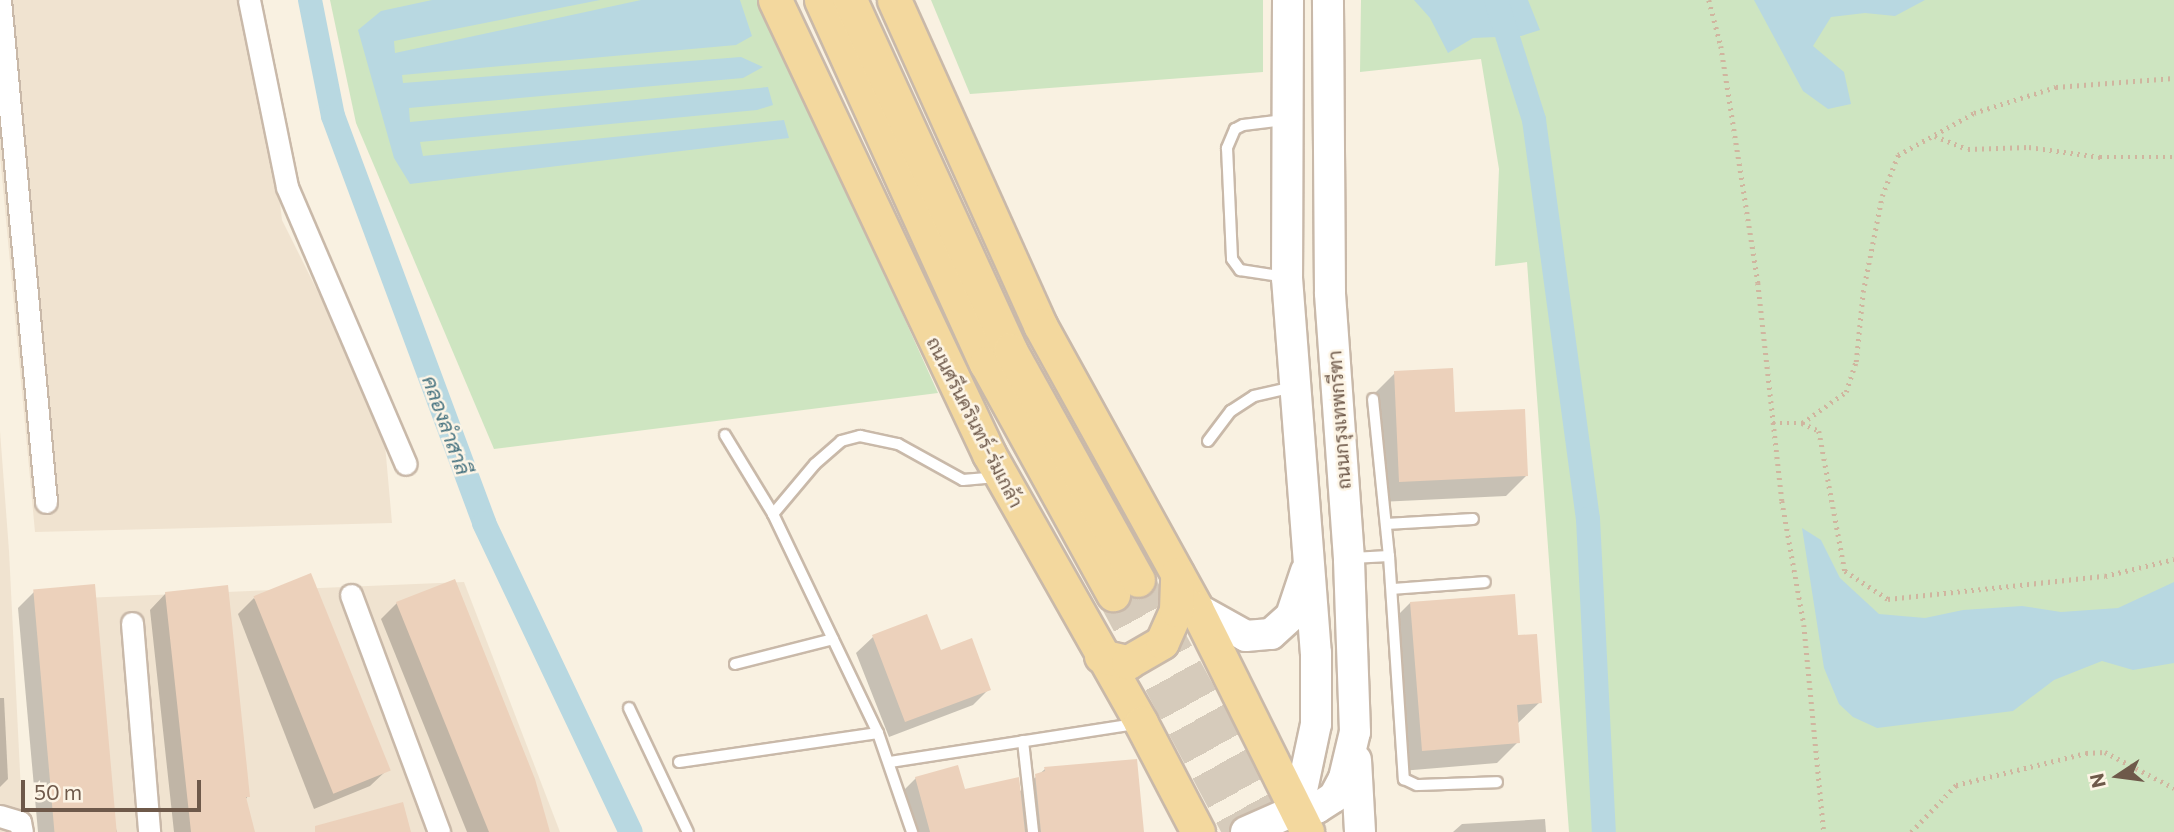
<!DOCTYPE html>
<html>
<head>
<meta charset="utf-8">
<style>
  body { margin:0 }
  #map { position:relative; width:2174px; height:832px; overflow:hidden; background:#f9f1e1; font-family:Commissioner,Sarabun,sans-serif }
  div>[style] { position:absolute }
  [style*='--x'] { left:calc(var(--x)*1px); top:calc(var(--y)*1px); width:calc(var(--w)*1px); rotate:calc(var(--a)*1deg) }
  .residential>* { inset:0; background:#f0e3d0 }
  .green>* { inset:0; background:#cee5c1 }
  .water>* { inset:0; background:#b8d8e1 }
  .shadow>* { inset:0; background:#0003 }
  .canal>* { height:24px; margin:-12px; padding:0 12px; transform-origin:12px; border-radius:12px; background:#b8d8e1 }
  .building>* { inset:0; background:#ecd1bb; transform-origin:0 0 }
  .primary-tunnel>* { height:33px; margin-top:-16.5px; transform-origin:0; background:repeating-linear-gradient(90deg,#d6cbbb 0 33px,transparent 0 50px) }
  .path>* { height:4.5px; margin-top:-2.25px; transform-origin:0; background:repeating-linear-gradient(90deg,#d0b59f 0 2px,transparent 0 7px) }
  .roads { filter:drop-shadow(2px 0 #c9b9a9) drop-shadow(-2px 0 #c9b9a9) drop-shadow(0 2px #c9b9a9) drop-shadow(0 -2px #c9b9a9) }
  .lane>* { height:10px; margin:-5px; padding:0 5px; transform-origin:5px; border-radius:5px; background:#fff }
  .street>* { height:21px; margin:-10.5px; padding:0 10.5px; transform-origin:10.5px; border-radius:10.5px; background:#fff }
  .secondary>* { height:30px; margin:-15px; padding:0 15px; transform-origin:15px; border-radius:15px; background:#fff }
  .primary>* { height:33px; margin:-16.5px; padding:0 16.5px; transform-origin:16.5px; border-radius:16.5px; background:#f3d89e }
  span { translate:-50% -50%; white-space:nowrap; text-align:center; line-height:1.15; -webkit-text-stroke:5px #fdf5e6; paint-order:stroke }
  .street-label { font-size:19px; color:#6e594a }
  .water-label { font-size:21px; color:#477380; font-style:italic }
  .north { position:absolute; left:2083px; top:741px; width:70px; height:70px; -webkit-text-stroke:5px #fdf5e6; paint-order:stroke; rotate:257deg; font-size:19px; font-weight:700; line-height:28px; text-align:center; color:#6e594a }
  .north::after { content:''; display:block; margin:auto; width:24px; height:32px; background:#6e594a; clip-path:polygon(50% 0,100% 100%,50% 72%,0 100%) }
  .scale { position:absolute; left:21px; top:780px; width:180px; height:32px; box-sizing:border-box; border:4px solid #6e594a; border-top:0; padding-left:9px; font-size:21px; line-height:24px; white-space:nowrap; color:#6e594a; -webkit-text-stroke:5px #fdf5e6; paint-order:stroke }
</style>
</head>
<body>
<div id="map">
  <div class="residential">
    <div style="clip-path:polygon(0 0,256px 0,282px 220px,383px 422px,392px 523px,35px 532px,0 155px)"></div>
    <div style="clip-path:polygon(0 431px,9px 551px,23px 832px,0 832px)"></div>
    <div style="clip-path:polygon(464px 582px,560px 832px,56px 832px,35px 600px)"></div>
  </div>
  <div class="green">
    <div style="clip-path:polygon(330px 0,761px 0,938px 393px,494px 449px,356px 123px)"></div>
    <div style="clip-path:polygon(931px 0,1263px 0,1263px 72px,970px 94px)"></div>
    <div style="clip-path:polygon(1361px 0,2174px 0,2174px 832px,1569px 832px,1527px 262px,1495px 266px,1499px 169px,1481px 59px,1360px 72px)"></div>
  </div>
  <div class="water">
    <div style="clip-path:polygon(432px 0,600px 0,394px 41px,395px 53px,641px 0,740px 0,752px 36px,736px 45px,402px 75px,403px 83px,741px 57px,763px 67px,743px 78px,409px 108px,410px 122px,768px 87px,773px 105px,757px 110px,420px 142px,423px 156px,784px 120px,789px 138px,410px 184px,394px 158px,358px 30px,381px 11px)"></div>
    <div style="clip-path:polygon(1414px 0,1528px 0,1540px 30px,1521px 36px,1473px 38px,1448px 53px,1430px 18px)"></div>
    <div style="clip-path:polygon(1754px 0,1925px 0,1895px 16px,1865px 13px,1831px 17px,1813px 46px,1844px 72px,1851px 104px,1828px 109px,1803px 91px)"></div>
    <div style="clip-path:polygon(1802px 528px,1821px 540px,1840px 578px,1879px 614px,1925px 618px,1963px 610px,2022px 606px,2061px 612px,2118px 608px,2174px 582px,2174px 663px,2133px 670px,2102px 661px,2054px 680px,2013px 711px,1877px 728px,1853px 717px,1839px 704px,1824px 668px)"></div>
  </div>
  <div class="shadow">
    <div style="clip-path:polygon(1395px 373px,1453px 414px,1527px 475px,1506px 496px,1379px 502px,1374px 394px)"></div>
    <div style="clip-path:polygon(34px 592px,117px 832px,38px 832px,18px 608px)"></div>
    <div style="clip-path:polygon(166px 593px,248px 796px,245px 800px,254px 832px,174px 832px,150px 610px)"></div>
    <div style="clip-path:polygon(254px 598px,387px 770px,370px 786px,314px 809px,238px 614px)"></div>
    <div style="clip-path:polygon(397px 603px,548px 832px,467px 832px,381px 619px)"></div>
    <div style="clip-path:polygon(1410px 603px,1517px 637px,1540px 702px,1517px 724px,1518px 742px,1497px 763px,1401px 771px,1389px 624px)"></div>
    <div style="clip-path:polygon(926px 617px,940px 653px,989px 689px,973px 705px,889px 737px,856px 653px,873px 637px)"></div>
    <div style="clip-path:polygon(0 698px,4px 698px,8px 779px,0 787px)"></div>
    <div style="clip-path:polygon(1045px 769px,1142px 832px,911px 832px,901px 793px,916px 778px,963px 791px,1019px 792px)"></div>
    <div style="clip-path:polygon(1545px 819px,1546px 832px,1453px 832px,1462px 824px)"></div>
  </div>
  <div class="canal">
    <div style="--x:310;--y:0;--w:118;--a:78.8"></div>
    <div style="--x:333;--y:116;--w:434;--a:69.6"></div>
    <div style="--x:484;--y:523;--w:342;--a:64.6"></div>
    <div style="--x:1496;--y:0;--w:126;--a:72.4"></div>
    <div style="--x:1534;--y:120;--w:403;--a:82.3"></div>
    <div style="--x:1588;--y:519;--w:313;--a:87.1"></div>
  </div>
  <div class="building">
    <div style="clip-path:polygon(1453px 368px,1455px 412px,1525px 409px,1528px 476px,1399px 482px,1394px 371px)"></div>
    <div style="left:311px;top:573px;width:213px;height:62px;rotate:68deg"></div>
    <div style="clip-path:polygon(455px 579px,535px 779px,550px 832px,489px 832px,396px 602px)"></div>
    <div style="left:95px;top:584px;width:249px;height:62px;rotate:85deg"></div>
    <div style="clip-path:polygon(228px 585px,250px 797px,246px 797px,255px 832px,191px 832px,165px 592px)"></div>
    <div style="clip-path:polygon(1515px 594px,1518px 635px,1537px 634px,1542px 703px,1517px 705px,1520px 743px,1422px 751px,1410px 602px)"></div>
    <div style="clip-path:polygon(927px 614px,941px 650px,972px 638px,991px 690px,905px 722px,872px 635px)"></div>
    <div style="clip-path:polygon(1137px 759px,1144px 832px,1041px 832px,1035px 774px,1045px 771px,1044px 767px)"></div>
    <div style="clip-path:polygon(958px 765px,965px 789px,1019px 777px,1025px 832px,930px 832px,915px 777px)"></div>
    <div style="clip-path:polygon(403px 802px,411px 832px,315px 832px,315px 826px)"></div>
  </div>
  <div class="primary-tunnel">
    <div style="--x:1138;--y:580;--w:286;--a:61.6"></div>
    <div style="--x:1113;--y:594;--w:270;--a:61.9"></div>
  </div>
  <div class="path">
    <div style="--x:1709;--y:0;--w:48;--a:75.4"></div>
    <div style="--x:1721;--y:46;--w:240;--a:81.1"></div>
    <div style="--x:1758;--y:283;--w:219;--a:83.7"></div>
    <div style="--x:1782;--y:501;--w:126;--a:79.9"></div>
    <div style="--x:1804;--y:625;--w:208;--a:84.5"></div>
    <div style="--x:1935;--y:136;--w:35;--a:22"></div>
    <div style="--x:1968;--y:149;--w:61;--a:-1.9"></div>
    <div style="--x:2029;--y:147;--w:72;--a:8"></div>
    <div style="--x:2100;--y:157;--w:74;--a:0"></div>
    <div style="--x:1773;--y:423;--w:29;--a:0"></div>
    <div style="--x:1802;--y:423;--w:19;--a:25"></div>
    <div style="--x:1819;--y:431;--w:142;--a:79.5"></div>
    <div style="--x:1845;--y:571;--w:51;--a:33.1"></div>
    <div style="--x:1888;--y:599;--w:218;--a:-6.1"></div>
    <div style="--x:2105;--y:576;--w:71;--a:-13.8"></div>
    <div style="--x:1802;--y:423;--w:54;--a:-35.2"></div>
    <div style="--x:1846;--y:392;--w:32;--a:-72"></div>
    <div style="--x:1856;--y:362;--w:70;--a:-84.3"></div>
    <div style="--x:1863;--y:292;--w:98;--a:-78.8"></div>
    <div style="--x:1882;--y:196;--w:44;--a:-68.7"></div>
    <div style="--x:1898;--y:155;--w:87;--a:-28.9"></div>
    <div style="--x:1974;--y:113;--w:86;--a:-17.6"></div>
    <div style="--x:2056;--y:87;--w:118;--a:-4.4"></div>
    <div style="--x:1911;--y:832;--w:65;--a:-46.2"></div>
    <div style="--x:1956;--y:785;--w:134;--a:-13.8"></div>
    <div style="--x:2086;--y:753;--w:19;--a:-3"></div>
    <div style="--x:2105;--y:752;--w:78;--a:27.6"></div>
  </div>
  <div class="roads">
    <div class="lane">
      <div style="--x:1284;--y:120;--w:41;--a:173"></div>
      <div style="--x:1243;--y:125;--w:9;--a:153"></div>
      <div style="--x:1235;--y:129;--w:21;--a:113"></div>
      <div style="--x:1227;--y:148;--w:111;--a:87.4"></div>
      <div style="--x:1232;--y:259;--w:14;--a:54"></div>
      <div style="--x:1240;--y:270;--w:47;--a:8.7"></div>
      <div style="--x:1373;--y:399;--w:158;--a:84.2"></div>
      <div style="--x:725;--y:435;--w:92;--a:58.7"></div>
      <div style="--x:773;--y:514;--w:243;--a:64.4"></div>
      <div style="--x:878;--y:733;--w:105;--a:71"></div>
      <div style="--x:1208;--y:441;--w:38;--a:-53"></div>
      <div style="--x:1231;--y:411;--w:27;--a:-33"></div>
      <div style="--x:1254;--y:396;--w:41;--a:-12.7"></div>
      <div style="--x:773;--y:514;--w:65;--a:-50"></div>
      <div style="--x:815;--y:464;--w:35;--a:-41"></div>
      <div style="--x:841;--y:441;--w:20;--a:-15"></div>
      <div style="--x:860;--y:436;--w:39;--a:12"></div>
      <div style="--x:898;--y:444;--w:74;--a:29"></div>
      <div style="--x:963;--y:480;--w:33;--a:-5"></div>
      <div style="--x:1386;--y:524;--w:87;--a:-3.3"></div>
      <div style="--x:1352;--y:558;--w:37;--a:-3"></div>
      <div style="--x:1389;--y:556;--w:224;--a:86.2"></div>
      <div style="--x:1404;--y:779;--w:14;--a:25"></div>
      <div style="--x:1417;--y:785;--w:80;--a:-2.1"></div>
      <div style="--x:1392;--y:589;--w:93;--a:-4.3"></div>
      <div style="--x:735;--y:664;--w:101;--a:-14.3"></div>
      <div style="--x:629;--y:708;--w:137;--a:64.6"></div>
      <div style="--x:1023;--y:741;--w:92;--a:83.7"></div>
      <div style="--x:679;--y:762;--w:201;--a:-8.3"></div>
      <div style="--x:890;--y:762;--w:248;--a:-8.8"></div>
    </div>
    <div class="street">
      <div style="--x:0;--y:0;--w:504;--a:84.76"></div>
      <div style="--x:249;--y:0;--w:191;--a:78.5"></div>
      <div style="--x:287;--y:187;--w:301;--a:66.8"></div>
      <div style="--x:351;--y:595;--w:253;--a:69.6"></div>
      <div style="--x:132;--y:623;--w:210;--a:85.3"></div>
      <div style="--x:0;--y:816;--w:21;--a:17"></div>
      <div style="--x:20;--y:822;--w:10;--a:79"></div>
    </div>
    <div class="secondary">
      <div style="--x:1288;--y:0;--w:278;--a:90.2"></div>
      <div style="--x:1287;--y:278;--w:376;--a:85.6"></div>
      <div style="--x:1316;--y:653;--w:71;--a:90"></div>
      <div style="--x:1316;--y:724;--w:87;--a:102"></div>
      <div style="--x:1196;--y:608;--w:57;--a:29.2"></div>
      <div style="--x:1246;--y:636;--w:25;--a:-5"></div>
      <div style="--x:1271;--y:634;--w:27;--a:-42"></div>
      <div style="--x:1291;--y:616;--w:47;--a:-71.6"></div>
      <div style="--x:1356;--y:760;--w:72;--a:86.8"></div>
      <div style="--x:1246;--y:832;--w:57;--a:-23.9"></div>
      <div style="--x:1298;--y:809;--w:19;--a:-3"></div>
      <div style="--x:1317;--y:808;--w:20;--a:-33"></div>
      <div style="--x:1334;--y:797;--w:21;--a:-62"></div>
      <div style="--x:1344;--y:778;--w:47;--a:-76.6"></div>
      <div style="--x:1355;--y:732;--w:173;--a:-92"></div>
      <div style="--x:1349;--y:559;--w:267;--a:-94.1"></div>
      <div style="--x:1330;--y:293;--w:293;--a:-90.4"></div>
    </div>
    <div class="primary">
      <div style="--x:775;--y:0;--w:502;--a:64.76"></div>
      <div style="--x:989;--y:454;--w:309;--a:60.5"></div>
      <div style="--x:1141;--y:723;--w:123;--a:62.4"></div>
      <div style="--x:821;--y:0;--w:399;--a:65.6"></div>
      <div style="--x:986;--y:363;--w:264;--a:61.2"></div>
      <div style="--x:850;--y:0;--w:385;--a:65.4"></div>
      <div style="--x:1010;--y:350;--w:263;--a:60.9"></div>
      <div style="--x:894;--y:0;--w:356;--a:65.8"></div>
      <div style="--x:1040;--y:325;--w:323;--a:61.1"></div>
      <div style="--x:1196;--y:608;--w:250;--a:63.6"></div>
      <div style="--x:1101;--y:656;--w:28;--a:13"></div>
      <div style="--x:1128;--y:662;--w:39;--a:-30"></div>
      <div style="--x:1162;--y:642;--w:35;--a:-66"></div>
      <div style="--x:1176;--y:610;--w:36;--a:-88"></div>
    </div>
  </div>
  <div class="street-label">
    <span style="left:1339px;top:420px;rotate:-94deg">ถนนกรุงเทพกรีฑา</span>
    <span style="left:975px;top:422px;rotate:63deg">ถนนศรีนครินทร์-ร่มเกล้า</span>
  </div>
  <div class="water-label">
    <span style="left:447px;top:425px;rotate:70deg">คลองลำสาลี</span>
  </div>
  <div class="north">N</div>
  <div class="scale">50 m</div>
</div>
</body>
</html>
